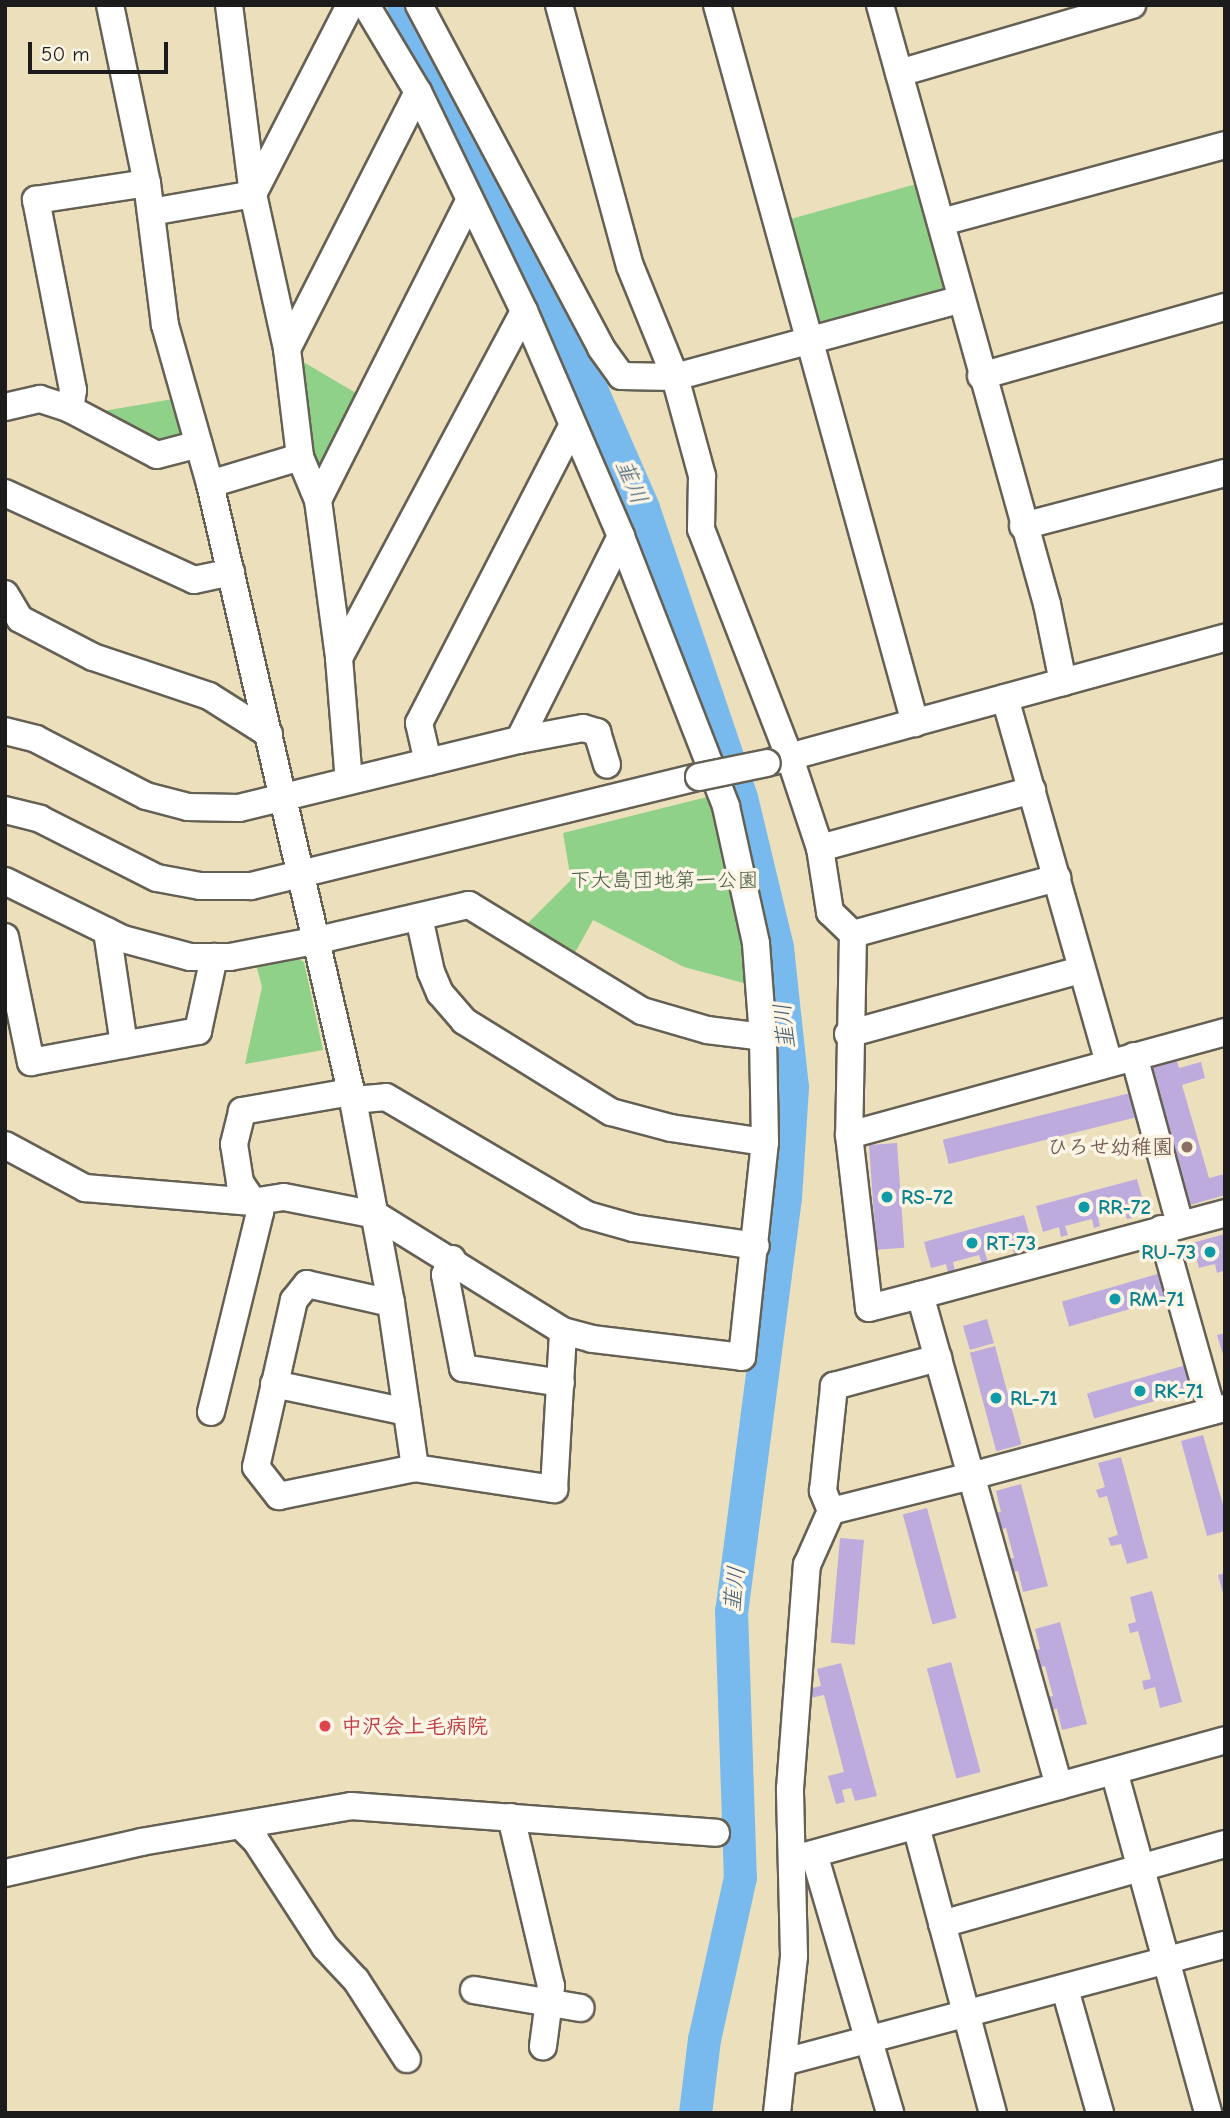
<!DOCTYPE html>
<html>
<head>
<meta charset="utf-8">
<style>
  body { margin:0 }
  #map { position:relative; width:1230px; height:2118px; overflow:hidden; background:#ecdfbc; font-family:"Comic Neue","Klee One",sans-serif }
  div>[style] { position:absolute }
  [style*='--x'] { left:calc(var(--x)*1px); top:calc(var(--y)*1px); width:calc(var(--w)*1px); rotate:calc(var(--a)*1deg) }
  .green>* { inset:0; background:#90d189 }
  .river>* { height:33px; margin:-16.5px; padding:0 16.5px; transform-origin:16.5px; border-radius:16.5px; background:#79baee }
  .building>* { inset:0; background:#bdabdd; transform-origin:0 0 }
  .roads { filter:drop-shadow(2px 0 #656054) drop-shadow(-2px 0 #656054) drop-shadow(0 2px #656054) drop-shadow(0 -2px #656054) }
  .minor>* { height:26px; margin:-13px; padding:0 13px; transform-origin:13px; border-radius:13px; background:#fff }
  .bridges { filter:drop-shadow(2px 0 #656054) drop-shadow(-2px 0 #656054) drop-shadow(0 2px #656054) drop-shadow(0 -2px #656054) }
  .minor-bridge>* { height:26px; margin:-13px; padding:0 13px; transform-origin:13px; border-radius:13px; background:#fff }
  .dots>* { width:19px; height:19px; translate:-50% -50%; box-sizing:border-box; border:4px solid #fcf5e5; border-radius:50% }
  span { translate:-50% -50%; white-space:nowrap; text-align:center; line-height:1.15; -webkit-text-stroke:7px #fcf5e5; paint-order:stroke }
  .park-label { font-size:21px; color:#455b42 }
  .education-label { font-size:21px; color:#785e54; font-weight:700 }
  .right { translate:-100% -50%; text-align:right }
  .culture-label { font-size:21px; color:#0d838f; font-weight:700 }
  .left { translate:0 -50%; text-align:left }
  .health-label { font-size:21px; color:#be3a42; font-weight:700 }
  .water-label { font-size:23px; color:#415b70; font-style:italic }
  .frame { position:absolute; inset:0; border:7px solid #1c1c1c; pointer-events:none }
  .scale { position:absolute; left:28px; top:42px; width:140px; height:32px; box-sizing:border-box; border:4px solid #1c1c1c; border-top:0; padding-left:9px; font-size:21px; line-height:24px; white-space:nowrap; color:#1c1c1c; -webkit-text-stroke:5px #fcf5e5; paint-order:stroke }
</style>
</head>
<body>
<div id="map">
  <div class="green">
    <div style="clip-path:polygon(920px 183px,949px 286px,944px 296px,824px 327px,813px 319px,787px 220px)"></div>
    <div style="clip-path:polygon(300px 360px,361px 396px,327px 469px,312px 466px)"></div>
    <div style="clip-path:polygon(173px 399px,180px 434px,177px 441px,162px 443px,92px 413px)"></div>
    <div style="clip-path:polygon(715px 795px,751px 985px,684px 967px,593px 920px,571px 960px,522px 929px,571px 880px,563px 833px)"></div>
    <div style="clip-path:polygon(296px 957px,304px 962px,323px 1050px,245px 1064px,262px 987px,256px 964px)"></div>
  </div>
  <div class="river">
    <div style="--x:403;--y:5;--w:318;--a:63"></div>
    <div style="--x:547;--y:288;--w:240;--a:66.4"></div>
    <div style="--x:643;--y:508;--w:305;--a:71.3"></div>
    <div style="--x:741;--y:797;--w:154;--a:76.5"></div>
    <div style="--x:777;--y:947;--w:141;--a:83.9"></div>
    <div style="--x:792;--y:1087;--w:110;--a:93.6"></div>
    <div style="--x:785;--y:1197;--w:417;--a:97.4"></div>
    <div style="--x:731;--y:1610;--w:267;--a:88.1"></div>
    <div style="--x:740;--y:1877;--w:166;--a:102.5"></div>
    <div style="--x:704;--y:2039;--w:75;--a:96.9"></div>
  </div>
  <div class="building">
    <div style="clip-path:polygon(1177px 1061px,1179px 1068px,1201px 1062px,1205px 1078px,1182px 1085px,1209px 1178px,1225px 1174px,1225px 1195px,1187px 1206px,1148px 1069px)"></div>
    <div style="left:1130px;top:1093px;width:25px;height:193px;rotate:76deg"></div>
    <div style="left:897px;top:1143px;width:105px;height:28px;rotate:86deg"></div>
    <div style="clip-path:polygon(1137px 1179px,1144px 1204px,1129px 1208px,1132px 1218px,1127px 1219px,1125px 1210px,1098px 1217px,1100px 1226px,1094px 1228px,1092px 1219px,1065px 1226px,1068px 1235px,1061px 1237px,1059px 1227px,1043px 1232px,1036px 1206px)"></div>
    <div style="clip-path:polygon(1024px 1215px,1031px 1240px,1016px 1244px,1019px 1254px,1014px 1255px,1012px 1246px,985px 1253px,988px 1262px,982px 1264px,979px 1255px,953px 1262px,955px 1271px,948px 1273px,946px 1264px,931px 1268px,924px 1242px)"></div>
    <div style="clip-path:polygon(1225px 1234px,1223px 1271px,1217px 1273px,1215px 1264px,1199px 1268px,1192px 1243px)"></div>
    <div style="left:1161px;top:1273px;width:26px;height:103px;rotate:74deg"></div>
    <div style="left:987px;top:1319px;width:25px;height:25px;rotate:74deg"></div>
    <div style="clip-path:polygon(1225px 1333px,1225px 1358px,1224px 1358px,1217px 1335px)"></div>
    <div style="left:995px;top:1346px;width:102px;height:26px;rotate:75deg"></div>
    <div style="left:1186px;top:1365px;width:26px;height:103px;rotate:74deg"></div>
    <div style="clip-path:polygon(1203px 1435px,1225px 1512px,1225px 1531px,1207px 1536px,1181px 1441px)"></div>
    <div style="clip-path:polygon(1121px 1457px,1148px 1558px,1127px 1564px,1121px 1544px,1111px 1546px,1108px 1538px,1118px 1535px,1107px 1496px,1099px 1498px,1096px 1490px,1105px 1487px,1098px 1463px)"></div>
    <div style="clip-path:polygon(1021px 1484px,1048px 1586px,1023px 1592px,1018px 1571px,1011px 1572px,1008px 1559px,1014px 1558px,1006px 1528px,999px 1530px,994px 1513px,1001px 1512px,996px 1491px)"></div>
    <div style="left:927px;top:1508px;width:114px;height:25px;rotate:75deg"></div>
    <div style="left:840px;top:1538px;width:24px;height:105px;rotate:5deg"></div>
    <div style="clip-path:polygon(1225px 1573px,1225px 1597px,1224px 1597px,1218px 1575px)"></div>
    <div style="clip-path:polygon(1152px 1591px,1182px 1702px,1160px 1708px,1155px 1687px,1144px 1690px,1142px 1681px,1151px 1679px,1138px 1631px,1130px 1633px,1128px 1624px,1136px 1622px,1130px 1597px)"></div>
    <div style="clip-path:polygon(1060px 1622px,1087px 1724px,1062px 1730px,1057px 1709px,1050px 1710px,1047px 1697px,1053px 1696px,1045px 1666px,1037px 1668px,1033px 1651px,1040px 1649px,1035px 1629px)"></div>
    <div style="left:951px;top:1662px;width:114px;height:25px;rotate:75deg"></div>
    <div style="clip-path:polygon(841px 1663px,877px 1796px,855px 1801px,851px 1788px,842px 1790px,845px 1802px,836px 1804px,828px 1776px,844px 1772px,824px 1695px,811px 1698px,808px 1689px,821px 1686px,817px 1669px)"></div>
  </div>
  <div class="roads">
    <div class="minor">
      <div style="--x:110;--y:5;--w:182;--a:78.3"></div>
      <div style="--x:147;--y:183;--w:143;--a:82.8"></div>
      <div style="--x:165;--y:325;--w:165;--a:74.2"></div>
      <div style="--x:210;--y:484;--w:632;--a:76.93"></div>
      <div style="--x:353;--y:1100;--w:207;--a:79.4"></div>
      <div style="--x:391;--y:1303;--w:167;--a:81.7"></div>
      <div style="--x:415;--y:1468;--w:141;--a:8.6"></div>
      <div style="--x:554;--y:1489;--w:158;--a:-86.7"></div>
      <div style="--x:563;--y:1331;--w:30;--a:15"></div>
      <div style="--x:592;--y:1339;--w:151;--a:6.8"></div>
      <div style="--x:742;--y:1357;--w:216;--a:-83.9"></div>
      <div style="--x:765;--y:1142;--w:105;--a:-91.1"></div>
      <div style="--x:763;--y:1037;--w:94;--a:-94.3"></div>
      <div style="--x:756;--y:943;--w:140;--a:-102.4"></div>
      <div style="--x:726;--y:806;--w:290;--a:-111.3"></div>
      <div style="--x:621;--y:536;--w:245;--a:-113.3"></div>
      <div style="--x:524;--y:311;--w:243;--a:-115.8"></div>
      <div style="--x:418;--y:92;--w:101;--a:-120.9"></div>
      <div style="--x:229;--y:5;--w:191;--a:82.8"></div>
      <div style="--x:253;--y:194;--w:159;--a:77.6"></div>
      <div style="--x:287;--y:349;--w:109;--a:83.1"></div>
      <div style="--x:300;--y:457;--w:47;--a:67.3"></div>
      <div style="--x:318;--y:500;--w:159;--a:82.4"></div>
      <div style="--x:339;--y:658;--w:123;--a:85.4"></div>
      <div style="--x:419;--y:5;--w:388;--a:62"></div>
      <div style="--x:601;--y:348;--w:34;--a:54"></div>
      <div style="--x:621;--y:376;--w:54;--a:1.1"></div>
      <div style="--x:675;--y:377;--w:294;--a:-15.2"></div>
      <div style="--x:559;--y:5;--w:270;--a:74.8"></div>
      <div style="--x:630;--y:266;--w:120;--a:67.9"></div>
      <div style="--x:675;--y:377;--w:103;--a:74.7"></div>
      <div style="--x:702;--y:476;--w:53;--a:91.1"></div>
      <div style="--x:701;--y:529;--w:246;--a:68.8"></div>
      <div style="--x:790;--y:758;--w:95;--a:71.6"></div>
      <div style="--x:820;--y:848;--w:65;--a:81.1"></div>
      <div style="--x:830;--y:912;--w:32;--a:44"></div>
      <div style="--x:853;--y:934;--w:201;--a:91.1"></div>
      <div style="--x:849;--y:1135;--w:390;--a:-15.3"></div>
      <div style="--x:717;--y:5;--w:745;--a:74.58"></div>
      <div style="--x:880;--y:5;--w:622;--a:74.42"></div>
      <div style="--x:1047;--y:604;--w:80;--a:78.4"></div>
      <div style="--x:899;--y:73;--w:243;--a:-16.3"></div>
      <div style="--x:151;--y:212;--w:104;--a:-10"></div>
      <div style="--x:253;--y:194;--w:212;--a:-62.8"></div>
      <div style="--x:942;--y:222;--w:293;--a:-15.2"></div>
      <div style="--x:287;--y:349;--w:288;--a:-63"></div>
      <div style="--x:981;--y:376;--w:254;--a:-15.8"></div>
      <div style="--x:5;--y:407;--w:36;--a:-13"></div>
      <div style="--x:40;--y:399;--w:32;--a:18"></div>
      <div style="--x:70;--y:409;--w:19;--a:-81"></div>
      <div style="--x:73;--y:390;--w:194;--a:-101"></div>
      <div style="--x:36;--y:200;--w:112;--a:-8.7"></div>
      <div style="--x:70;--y:409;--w:98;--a:27.9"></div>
      <div style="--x:157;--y:455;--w:43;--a:-14.7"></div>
      <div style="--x:210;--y:484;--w:94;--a:-16.7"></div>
      <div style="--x:5;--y:493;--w:208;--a:24.7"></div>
      <div style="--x:194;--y:580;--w:38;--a:-12"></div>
      <div style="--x:318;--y:500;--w:333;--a:-63.2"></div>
      <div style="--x:1023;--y:526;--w:209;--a:-14.7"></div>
      <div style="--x:5;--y:594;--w:29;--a:59"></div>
      <div style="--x:20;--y:619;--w:82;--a:27.5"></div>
      <div style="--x:93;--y:657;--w:122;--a:18.6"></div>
      <div style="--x:209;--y:696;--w:71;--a:32.3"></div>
      <div style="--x:339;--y:658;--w:393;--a:-61.9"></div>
      <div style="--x:1005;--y:698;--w:379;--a:74.1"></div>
      <div style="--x:5;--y:731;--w:32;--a:14"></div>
      <div style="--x:36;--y:739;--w:124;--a:27.4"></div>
      <div style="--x:146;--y:796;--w:43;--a:14.7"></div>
      <div style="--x:188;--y:807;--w:51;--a:1.1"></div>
      <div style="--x:239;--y:808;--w:288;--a:-13.7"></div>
      <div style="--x:519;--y:740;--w:228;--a:-63.4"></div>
      <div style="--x:519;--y:740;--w:65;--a:-10.6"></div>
      <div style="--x:583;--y:728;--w:15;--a:16"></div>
      <div style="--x:597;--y:732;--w:34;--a:73"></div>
      <div style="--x:774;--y:761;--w:467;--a:-15.3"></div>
      <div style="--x:428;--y:762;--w:40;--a:-103"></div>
      <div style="--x:419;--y:723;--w:335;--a:-62.7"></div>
      <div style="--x:5;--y:810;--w:36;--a:14"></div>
      <div style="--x:40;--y:819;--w:131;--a:26.8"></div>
      <div style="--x:157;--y:878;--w:44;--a:10.5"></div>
      <div style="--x:200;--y:886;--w:51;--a:0"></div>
      <div style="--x:251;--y:886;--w:461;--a:-13.7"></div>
      <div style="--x:820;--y:848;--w:220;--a:-15.3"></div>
      <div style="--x:5;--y:881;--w:131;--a:26.2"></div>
      <div style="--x:123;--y:939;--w:69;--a:15"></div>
      <div style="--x:190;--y:957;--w:40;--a:0"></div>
      <div style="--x:230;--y:957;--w:86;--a:-10.8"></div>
      <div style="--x:314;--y:941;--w:159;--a:-13.1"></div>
      <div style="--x:469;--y:905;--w:203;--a:31.5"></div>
      <div style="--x:642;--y:1011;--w:68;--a:16.3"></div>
      <div style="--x:707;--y:1030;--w:56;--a:7.1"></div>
      <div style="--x:419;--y:917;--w:56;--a:77.7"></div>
      <div style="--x:431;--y:972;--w:23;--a:67"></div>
      <div style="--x:440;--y:993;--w:37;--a:49"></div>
      <div style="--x:464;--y:1021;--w:173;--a:31.8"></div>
      <div style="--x:611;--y:1112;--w:62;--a:14.9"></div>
      <div style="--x:671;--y:1128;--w:95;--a:8.5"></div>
      <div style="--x:107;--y:931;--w:115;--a:81.5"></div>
      <div style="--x:853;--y:934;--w:212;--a:-15.4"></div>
      <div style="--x:5;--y:937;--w:128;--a:78.3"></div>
      <div style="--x:31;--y:1062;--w:170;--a:-10.5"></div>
      <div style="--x:198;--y:1031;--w:76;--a:-77.8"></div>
      <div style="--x:848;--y:1034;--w:242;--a:-15.4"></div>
      <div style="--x:1134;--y:1056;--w:174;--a:74.7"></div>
      <div style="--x:353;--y:1100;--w:33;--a:-5"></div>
      <div style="--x:386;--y:1097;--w:233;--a:30.4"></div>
      <div style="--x:587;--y:1215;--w:48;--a:15.8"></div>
      <div style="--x:633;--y:1228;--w:124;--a:8.3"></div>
      <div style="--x:849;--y:1135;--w:174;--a:83.4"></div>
      <div style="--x:869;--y:1308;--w:53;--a:-14.3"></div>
      <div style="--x:5;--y:1145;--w:91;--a:28.3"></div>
      <div style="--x:85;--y:1188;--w:168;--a:4.8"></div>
      <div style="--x:252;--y:1202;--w:32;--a:-9"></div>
      <div style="--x:284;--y:1197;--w:94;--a:11.1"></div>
      <div style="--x:376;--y:1215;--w:220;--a:31.8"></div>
      <div style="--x:1161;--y:1229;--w:189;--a:74.3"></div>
      <div style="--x:452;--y:1259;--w:17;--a:114"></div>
      <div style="--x:445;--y:1275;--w:95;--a:79"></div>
      <div style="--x:463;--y:1368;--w:99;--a:8.7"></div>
      <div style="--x:391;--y:1303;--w:86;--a:-167.3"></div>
      <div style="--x:307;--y:1284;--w:21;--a:129"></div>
      <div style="--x:294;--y:1300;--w:171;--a:102.8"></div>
      <div style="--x:256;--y:1467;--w:37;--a:52"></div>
      <div style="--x:279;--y:1496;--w:139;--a:-11.6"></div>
      <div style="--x:274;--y:1384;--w:136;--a:11.9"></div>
      <div style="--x:211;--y:1412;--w:206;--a:-76.2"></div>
      <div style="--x:260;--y:1212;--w:36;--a:-124"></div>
      <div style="--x:240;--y:1182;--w:38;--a:-99"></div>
      <div style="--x:234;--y:1144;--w:34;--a:-76"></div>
      <div style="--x:242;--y:1111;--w:111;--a:-9.9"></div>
      <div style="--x:831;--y:1511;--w:22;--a:-112"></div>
      <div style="--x:823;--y:1491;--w:106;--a:-84"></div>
      <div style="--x:834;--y:1386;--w:108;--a:-15.1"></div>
      <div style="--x:1114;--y:1771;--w:355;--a:74.6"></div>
      <div style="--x:1059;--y:1786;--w:322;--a:-105.8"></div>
      <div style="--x:971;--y:1476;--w:263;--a:-15"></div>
      <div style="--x:511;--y:1817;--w:174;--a:76.7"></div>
      <div style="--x:551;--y:1986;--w:61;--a:97.6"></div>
      <div style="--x:241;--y:1826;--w:21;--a:45"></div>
      <div style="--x:256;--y:1841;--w:126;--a:56.9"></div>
      <div style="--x:325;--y:1947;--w:45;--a:46.8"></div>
      <div style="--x:356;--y:1980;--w:94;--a:57.2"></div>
      <div style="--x:916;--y:1826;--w:297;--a:75"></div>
      <div style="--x:814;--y:1854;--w:270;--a:73.6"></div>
      <div style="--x:794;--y:1859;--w:447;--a:-15.4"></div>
      <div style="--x:5;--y:1873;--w:139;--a:-12.8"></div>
      <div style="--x:141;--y:1842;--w:213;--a:-9.7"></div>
      <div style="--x:351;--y:1806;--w:366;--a:4.2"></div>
      <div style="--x:942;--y:1924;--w:294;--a:-15.8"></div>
      <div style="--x:1065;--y:1989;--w:129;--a:74.2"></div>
      <div style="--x:474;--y:1990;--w:108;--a:9.6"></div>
      <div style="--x:784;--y:2062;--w:456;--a:-14.9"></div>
      <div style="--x:777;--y:2113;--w:158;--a:-83.8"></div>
      <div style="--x:794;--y:1956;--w:167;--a:-91.4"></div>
      <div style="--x:790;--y:1789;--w:225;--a:-85.7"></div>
      <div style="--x:807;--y:1565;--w:59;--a:-66"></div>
      <div style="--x:831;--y:1511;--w:144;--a:-14"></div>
      <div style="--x:971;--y:1476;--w:188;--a:-105.7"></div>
      <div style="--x:920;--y:1295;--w:316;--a:-15"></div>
    </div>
  </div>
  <div class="bridges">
    <div class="minor-bridge">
      <div style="--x:699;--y:777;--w:69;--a:-11.6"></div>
    </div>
  </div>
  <div class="dots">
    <div style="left:1187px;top:1147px;background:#8d6e63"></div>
    <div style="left:887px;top:1197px;background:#0f9aa8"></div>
    <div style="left:1084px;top:1207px;background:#0f9aa8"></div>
    <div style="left:972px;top:1243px;background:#0f9aa8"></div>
    <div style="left:1210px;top:1252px;background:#0f9aa8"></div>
    <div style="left:1115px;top:1299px;background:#0f9aa8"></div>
    <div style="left:1140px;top:1391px;background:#0f9aa8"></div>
    <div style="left:996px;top:1398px;background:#0f9aa8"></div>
    <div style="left:325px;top:1726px;background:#e0444e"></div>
  </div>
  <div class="park-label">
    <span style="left:664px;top:880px">下大島団地第一公園</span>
  </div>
  <div class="education-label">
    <span class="right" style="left:1173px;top:1147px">ひろせ幼稚園</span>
  </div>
  <div class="culture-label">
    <span class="left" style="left:901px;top:1197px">RS-72</span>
    <span class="left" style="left:1098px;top:1207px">RR-72</span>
    <span class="left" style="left:986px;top:1243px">RT-73</span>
    <span class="right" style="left:1196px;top:1252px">RU-73</span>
    <span class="left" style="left:1129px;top:1299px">RM-71</span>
    <span class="left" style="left:1154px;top:1391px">RK-71</span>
    <span class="left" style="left:1010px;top:1398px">RL-71</span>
  </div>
  <div class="health-label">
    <span class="left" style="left:341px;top:1726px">中沢会上毛病院</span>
  </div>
  <div class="water-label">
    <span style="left:631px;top:482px;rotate:67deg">韮川</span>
    <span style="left:785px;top:1026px;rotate:-96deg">韮川</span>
    <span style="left:735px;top:1589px;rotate:-84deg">韮川</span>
  </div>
  <div class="frame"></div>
  <div class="scale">50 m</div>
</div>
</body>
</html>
